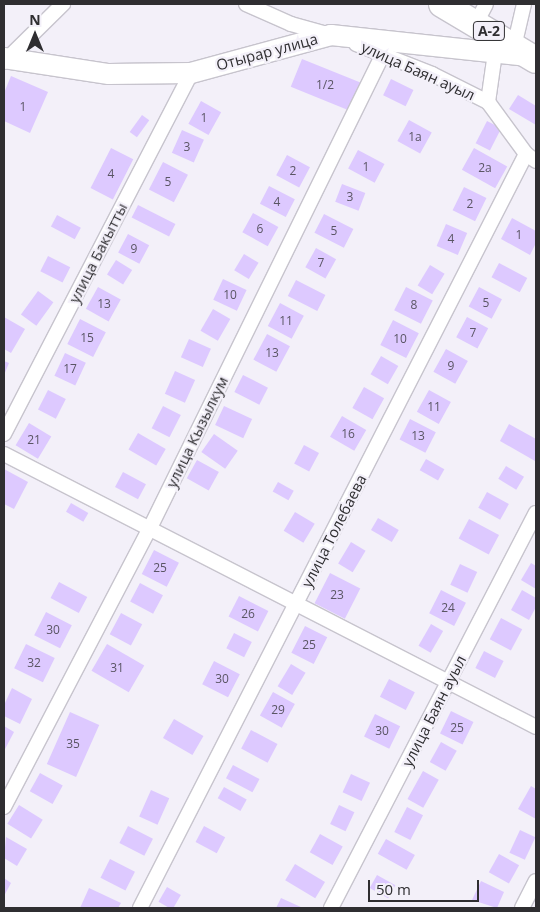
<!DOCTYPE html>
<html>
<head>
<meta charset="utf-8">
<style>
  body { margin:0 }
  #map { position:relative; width:540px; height:912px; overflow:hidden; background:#f3f0f9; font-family:"Open Sans",sans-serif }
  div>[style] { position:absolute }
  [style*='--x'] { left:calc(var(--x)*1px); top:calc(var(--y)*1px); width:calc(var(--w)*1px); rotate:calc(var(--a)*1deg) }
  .building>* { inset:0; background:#ddc9ff; transform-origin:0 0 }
  .roads { filter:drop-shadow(1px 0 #c7c4cd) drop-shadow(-1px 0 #c7c4cd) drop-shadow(0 1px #c7c4cd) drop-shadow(0 -1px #c7c4cd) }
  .street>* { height:14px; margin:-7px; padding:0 7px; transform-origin:7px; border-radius:7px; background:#fff }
  .secondary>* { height:20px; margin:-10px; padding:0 10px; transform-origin:10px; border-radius:10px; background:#fff }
  .highway>* { height:26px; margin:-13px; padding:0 13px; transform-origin:13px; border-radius:13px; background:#fff }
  span { translate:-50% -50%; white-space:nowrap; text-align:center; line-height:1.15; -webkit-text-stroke:4.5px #f3f0f9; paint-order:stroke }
  .number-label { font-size:12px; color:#5a5564 }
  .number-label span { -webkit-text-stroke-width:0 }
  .shield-label span { padding:1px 4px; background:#f3f0f9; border:1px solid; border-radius:4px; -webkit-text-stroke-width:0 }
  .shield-label { font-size:14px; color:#2f2e31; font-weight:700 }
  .street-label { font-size:15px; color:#2f2e31 }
  .frame { position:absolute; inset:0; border:5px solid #2f2e31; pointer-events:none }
  .north { position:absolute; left:10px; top:10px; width:50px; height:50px; -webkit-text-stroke:4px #f3f0f9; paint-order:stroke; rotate:0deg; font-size:14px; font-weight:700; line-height:20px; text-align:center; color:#2f2e31 }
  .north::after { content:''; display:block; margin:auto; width:18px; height:22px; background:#2f2e31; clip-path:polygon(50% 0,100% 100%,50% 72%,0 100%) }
  .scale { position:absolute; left:368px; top:880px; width:111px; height:22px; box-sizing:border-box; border:2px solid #2f2e31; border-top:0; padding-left:6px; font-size:15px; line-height:18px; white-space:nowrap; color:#2f2e31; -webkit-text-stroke:4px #f3f0f9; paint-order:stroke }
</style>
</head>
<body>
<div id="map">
  <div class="building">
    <div style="left:302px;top:59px;width:63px;height:30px;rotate:22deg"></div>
    <div style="clip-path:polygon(11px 76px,48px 92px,30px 133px,4px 121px,4px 93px)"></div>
    <div style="left:391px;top:79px;width:25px;height:18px;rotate:26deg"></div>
    <div style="clip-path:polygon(518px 95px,536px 106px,536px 125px,509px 109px)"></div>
    <div style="left:201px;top:101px;width:23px;height:26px;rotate:29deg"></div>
    <div style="left:142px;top:115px;width:9px;height:21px;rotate:36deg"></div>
    <div style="left:409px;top:120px;width:26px;height:24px;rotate:29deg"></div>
    <div style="left:487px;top:121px;width:16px;height:25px;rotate:27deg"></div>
    <div style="left:182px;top:130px;width:24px;height:25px;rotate:24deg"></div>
    <div style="left:111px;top:148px;width:25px;height:45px;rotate:27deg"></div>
    <div style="left:474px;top:148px;width:38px;height:25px;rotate:29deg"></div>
    <div style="left:358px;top:150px;width:30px;height:21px;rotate:28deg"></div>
    <div style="left:287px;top:155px;width:26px;height:23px;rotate:28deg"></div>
    <div style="left:163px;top:162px;width:28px;height:31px;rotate:27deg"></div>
    <div style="left:342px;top:184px;width:25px;height:19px;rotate:21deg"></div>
    <div style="left:269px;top:186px;width:29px;height:20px;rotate:27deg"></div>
    <div style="left:464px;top:187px;width:25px;height:26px;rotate:26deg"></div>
    <div style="left:138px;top:205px;width:42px;height:14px;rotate:27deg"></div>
    <div style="left:253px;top:213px;width:29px;height:22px;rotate:29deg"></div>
    <div style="left:324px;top:214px;width:33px;height:21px;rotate:27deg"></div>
    <div style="left:57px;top:215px;width:27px;height:13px;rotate:28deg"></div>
    <div style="clip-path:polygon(512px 218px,536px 231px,536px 243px,530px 255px,501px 239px)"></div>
    <div style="left:446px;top:224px;width:23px;height:24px;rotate:23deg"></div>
    <div style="left:128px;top:234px;width:24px;height:21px;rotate:28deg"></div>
    <div style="left:316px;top:248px;width:23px;height:22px;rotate:29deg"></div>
    <div style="left:244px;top:254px;width:17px;height:19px;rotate:31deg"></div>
    <div style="left:48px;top:256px;width:25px;height:17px;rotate:27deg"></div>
    <div style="left:116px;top:260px;width:19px;height:17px;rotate:32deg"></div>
    <div style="left:499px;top:263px;width:32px;height:16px;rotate:28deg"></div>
    <div style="left:430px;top:265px;width:17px;height:24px;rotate:31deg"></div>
    <div style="left:223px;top:279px;width:26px;height:23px;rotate:25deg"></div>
    <div style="left:296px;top:280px;width:33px;height:18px;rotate:27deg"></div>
    <div style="left:98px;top:287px;width:26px;height:25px;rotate:29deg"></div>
    <div style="left:406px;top:287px;width:30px;height:26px;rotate:27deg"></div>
    <div style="left:479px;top:287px;width:26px;height:22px;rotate:28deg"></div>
    <div style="left:38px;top:291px;width:19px;height:29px;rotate:36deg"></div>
    <div style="left:280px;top:303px;width:27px;height:26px;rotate:28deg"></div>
    <div style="left:213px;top:309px;width:20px;height:25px;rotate:30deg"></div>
    <div style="clip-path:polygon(4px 317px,25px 329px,11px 353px,4px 349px)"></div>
    <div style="left:467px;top:317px;width:24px;height:23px;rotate:28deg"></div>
    <div style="left:80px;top:319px;width:29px;height:28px;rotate:27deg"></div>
    <div style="left:393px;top:320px;width:29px;height:28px;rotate:27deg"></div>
    <div style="left:267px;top:334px;width:26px;height:29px;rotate:28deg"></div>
    <div style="left:189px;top:339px;width:24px;height:20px;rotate:24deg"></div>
    <div style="left:446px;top:349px;width:25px;height:26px;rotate:29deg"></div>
    <div style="left:65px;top:353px;width:23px;height:25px;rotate:25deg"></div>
    <div style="left:381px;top:356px;width:20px;height:21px;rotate:30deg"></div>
    <div style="clip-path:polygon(4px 361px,9px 363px,4px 375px)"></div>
    <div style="left:175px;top:371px;width:22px;height:25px;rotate:24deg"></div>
    <div style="left:243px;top:375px;width:28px;height:19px;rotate:27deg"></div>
    <div style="left:364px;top:387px;width:23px;height:24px;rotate:29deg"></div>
    <div style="left:48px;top:390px;width:20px;height:22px;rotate:27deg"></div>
    <div style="left:429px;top:390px;width:25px;height:25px;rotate:29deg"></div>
    <div style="left:163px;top:406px;width:20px;height:25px;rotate:27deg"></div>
    <div style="left:224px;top:406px;width:31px;height:21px;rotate:25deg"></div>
    <div style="left:342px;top:416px;width:28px;height:24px;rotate:30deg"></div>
    <div style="left:410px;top:419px;width:29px;height:23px;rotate:27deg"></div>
    <div style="left:29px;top:423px;width:26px;height:26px;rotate:31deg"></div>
    <div style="clip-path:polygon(509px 424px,536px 439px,535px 461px,500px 441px)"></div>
    <div style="left:138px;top:433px;width:32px;height:19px;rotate:30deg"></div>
    <div style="left:214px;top:434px;width:29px;height:22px;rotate:35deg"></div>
    <div style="left:304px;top:445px;width:17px;height:21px;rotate:28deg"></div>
    <div style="left:426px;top:459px;width:21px;height:13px;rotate:29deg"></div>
    <div style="left:197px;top:460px;width:25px;height:21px;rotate:29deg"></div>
    <div style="left:506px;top:466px;width:21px;height:15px;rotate:31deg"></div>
    <div style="clip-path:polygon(4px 469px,28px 482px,14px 509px,4px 504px)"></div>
    <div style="left:123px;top:472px;width:26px;height:17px;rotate:28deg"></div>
    <div style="left:278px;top:482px;width:18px;height:11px;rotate:29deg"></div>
    <div style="left:487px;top:492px;width:25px;height:18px;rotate:29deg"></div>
    <div style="left:71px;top:503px;width:20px;height:10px;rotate:30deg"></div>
    <div style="left:295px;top:512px;width:23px;height:22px;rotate:31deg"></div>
    <div style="left:378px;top:518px;width:24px;height:14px;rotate:30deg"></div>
    <div style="left:469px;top:519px;width:34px;height:22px;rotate:28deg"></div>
    <div style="left:351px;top:542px;width:17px;height:25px;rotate:31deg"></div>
    <div style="left:154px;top:550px;width:28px;height:27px;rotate:27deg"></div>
    <div style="clip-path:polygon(531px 563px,536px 566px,536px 589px,521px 580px)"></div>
    <div style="left:460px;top:564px;width:19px;height:23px;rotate:25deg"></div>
    <div style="left:330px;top:573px;width:34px;height:34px;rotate:27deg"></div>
    <div style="left:59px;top:582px;width:32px;height:18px;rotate:28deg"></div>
    <div style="left:140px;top:583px;width:26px;height:21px;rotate:28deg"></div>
    <div style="left:441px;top:590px;width:28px;height:26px;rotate:27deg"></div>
    <div style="clip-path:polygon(522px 590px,536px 598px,536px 607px,529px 620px,511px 610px)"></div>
    <div style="left:239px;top:596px;width:33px;height:23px;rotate:27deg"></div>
    <div style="left:46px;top:612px;width:29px;height:26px;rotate:27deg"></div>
    <div style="left:121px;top:613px;width:24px;height:24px;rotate:28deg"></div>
    <div style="left:501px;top:618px;width:24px;height:24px;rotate:28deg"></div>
    <div style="left:431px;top:624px;width:14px;height:25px;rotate:30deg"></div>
    <div style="left:305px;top:626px;width:25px;height:30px;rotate:27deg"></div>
    <div style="left:234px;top:633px;width:20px;height:17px;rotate:27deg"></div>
    <div style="left:26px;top:644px;width:32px;height:27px;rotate:26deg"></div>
    <div style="left:107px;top:644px;width:43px;height:31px;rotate:30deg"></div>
    <div style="left:484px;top:651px;width:22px;height:19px;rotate:27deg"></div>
    <div style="left:214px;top:661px;width:29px;height:26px;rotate:27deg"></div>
    <div style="left:291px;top:664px;width:17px;height:26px;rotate:31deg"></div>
    <div style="left:389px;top:679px;width:29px;height:20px;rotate:27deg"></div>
    <div style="clip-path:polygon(12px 688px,32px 699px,20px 724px,4px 716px,4px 705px)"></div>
    <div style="left:273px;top:692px;width:25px;height:27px;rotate:29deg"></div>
    <div style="left:451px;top:711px;width:25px;height:25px;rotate:26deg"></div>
    <div style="left:70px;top:712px;width:32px;height:57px;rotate:24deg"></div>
    <div style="left:375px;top:714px;width:28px;height:25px;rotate:26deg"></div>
    <div style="left:174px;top:719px;width:34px;height:22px;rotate:30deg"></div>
    <div style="clip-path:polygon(4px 726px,14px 732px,4px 751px)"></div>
    <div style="left:251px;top:730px;width:30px;height:21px;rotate:28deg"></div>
    <div style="left:441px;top:742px;width:18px;height:23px;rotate:29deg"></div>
    <div style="left:233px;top:765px;width:30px;height:15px;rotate:28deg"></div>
    <div style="left:423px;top:771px;width:18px;height:32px;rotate:29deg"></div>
    <div style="left:40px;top:773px;width:26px;height:21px;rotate:29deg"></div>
    <div style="left:351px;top:774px;width:21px;height:20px;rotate:25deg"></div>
    <div style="clip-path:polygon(531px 786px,536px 789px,536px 819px,518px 809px)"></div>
    <div style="left:224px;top:787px;width:26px;height:13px;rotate:29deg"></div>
    <div style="left:151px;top:790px;width:20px;height:29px;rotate:24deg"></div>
    <div style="left:19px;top:805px;width:28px;height:22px;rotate:32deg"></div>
    <div style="left:339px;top:805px;width:17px;height:21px;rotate:25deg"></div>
    <div style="left:407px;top:807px;width:18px;height:28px;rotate:27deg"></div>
    <div style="left:128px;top:826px;width:28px;height:19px;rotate:27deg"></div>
    <div style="left:204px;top:826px;width:24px;height:18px;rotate:28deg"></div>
    <div style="left:520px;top:830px;width:17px;height:25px;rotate:25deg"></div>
    <div style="left:320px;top:834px;width:26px;height:21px;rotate:29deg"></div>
    <div style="clip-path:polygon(6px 837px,27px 849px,17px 866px,4px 858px)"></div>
    <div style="left:386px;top:839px;width:33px;height:17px;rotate:29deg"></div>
    <div style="left:499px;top:854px;width:23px;height:21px;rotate:29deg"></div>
    <div style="left:110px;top:859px;width:28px;height:21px;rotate:27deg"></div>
    <div style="left:295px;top:864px;width:35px;height:19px;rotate:31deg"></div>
    <div style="left:377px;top:875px;width:21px;height:15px;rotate:29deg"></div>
    <div style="clip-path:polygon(4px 878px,11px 883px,4px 896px)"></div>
    <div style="clip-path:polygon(481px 881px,504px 892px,497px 908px,472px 900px)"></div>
    <div style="left:167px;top:887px;width:16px;height:17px;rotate:30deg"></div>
    <div style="clip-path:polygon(89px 888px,121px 903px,118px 908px,80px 908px)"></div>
    <div style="clip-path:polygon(281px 898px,303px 908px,276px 908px)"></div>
  </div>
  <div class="roads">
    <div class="street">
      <div style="--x:246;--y:4;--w:49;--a:24"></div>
      <div style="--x:291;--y:24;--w:41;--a:15.4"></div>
      <div style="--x:476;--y:23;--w:21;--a:-62"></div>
      <div style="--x:356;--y:44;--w:82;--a:21.5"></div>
      <div style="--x:432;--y:74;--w:63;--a:26.6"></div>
      <div style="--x:488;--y:102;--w:64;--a:53.8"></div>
      <div style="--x:526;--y:154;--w:12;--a:35"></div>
      <div style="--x:514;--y:47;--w:44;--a:-76.9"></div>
      <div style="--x:4;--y:62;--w:83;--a:-44.5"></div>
      <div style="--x:488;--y:102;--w:49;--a:-81.9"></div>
      <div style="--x:4;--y:434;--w:407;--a:-62.6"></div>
      <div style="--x:4;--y:454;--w:598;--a:27.16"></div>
      <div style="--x:4;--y:807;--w:313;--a:-62.4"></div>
      <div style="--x:149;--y:530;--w:530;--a:-63.82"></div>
      <div style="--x:140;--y:908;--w:847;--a:-62.89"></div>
      <div style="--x:331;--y:908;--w:445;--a:-62.6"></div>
      <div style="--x:522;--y:908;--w:30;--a:-63"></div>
    </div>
    <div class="secondary">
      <div style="--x:4;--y:58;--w:106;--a:8.7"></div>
      <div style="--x:109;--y:74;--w:82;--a:-0.7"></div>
      <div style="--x:191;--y:73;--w:145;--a:-15.2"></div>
      <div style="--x:331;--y:35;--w:196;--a:6.1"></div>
    </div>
    <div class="highway">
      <div style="--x:442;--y:4;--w:109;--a:30.8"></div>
    </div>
  </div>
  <div class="number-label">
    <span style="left:325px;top:85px">1/2</span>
    <span style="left:23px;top:107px">1</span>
    <span style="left:204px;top:118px">1</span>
    <span style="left:415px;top:137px">1а</span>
    <span style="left:187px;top:147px">3</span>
    <span style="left:366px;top:167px">1</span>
    <span style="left:485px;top:168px">2а</span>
    <span style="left:293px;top:171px">2</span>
    <span style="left:111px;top:174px">4</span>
    <span style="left:168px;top:182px">5</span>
    <span style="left:350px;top:197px">3</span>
    <span style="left:277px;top:202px">4</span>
    <span style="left:470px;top:204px">2</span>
    <span style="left:260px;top:229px">6</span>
    <span style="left:334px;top:231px">5</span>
    <span style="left:519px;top:235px">1</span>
    <span style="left:451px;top:239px">4</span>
    <span style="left:134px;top:249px">9</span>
    <span style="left:321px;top:263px">7</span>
    <span style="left:230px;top:295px">10</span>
    <span style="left:486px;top:303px">5</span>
    <span style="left:104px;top:304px">13</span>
    <span style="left:414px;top:305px">8</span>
    <span style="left:286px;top:321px">11</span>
    <span style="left:473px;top:333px">7</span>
    <span style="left:87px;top:338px">15</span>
    <span style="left:400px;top:339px">10</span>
    <span style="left:272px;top:353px">13</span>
    <span style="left:451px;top:366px">9</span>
    <span style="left:70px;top:369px">17</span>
    <span style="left:434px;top:407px">11</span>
    <span style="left:348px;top:434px">16</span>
    <span style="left:418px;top:436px">13</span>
    <span style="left:34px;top:440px">21</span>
    <span style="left:160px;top:568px">25</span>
    <span style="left:337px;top:595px">23</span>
    <span style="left:448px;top:608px">24</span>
    <span style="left:248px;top:614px">26</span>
    <span style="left:53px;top:630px">30</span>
    <span style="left:309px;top:645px">25</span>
    <span style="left:34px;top:663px">32</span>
    <span style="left:117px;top:668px">31</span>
    <span style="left:222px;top:679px">30</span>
    <span style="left:278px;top:710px">29</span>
    <span style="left:457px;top:728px">25</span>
    <span style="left:382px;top:731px">30</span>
    <span style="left:73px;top:744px">35</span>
  </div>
  <div class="shield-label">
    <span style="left:489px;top:31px">A-2</span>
  </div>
  <div class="street-label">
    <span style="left:267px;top:52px;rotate:-15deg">Отырар улица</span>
    <span style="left:418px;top:71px;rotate:24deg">улица Баян ауыл</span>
    <span style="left:98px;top:253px;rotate:-63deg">улица Бакытты</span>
    <span style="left:197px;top:432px;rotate:-64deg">улица Кызылкум</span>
    <span style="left:334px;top:531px;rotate:-63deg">улица Толебаева</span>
    <span style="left:434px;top:711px;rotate:-63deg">улица Баян ауыл</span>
  </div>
  <div class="frame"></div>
  <div class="north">N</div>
  <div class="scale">50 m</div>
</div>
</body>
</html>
